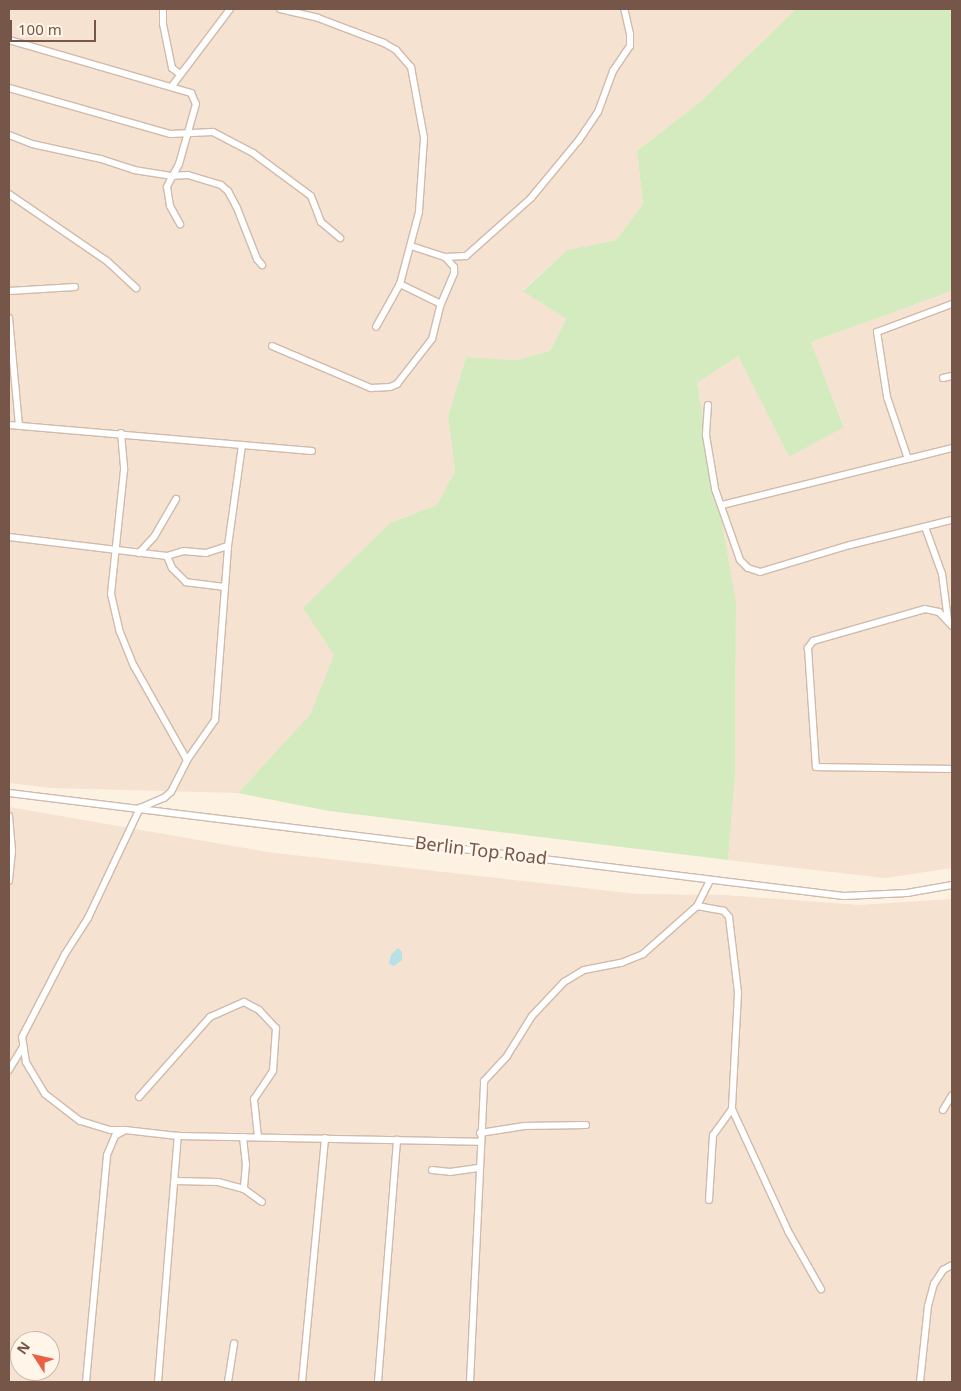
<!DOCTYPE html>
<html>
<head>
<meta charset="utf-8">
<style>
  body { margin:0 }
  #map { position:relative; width:961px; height:1391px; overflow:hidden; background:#fdf1e2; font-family:"Noto Sans",sans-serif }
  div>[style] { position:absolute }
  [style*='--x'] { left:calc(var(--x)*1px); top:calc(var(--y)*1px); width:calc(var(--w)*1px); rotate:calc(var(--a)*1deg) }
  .residential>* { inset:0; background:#f5e2d0 }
  .green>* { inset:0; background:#d4ebc0 }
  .water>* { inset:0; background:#b6e2e7 }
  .roads { filter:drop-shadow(1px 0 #d0baab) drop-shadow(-1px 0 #d0baab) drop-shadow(0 1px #d0baab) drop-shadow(0 -1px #d0baab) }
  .minor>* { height:6px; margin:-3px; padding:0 3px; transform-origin:3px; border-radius:3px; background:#fff }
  span { translate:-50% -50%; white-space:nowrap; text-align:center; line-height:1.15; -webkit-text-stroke:5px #fff5e9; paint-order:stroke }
  .street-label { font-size:18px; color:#755648 }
  .frame { position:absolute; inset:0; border:10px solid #755648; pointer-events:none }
  .north { position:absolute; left:10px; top:1331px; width:50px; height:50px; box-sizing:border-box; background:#fff5e9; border:1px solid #c8b5a9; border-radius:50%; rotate:305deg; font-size:14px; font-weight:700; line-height:20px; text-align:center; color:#755648 }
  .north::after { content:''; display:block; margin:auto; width:18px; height:22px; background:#eb6043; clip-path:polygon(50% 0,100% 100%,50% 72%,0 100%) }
  .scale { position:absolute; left:10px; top:20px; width:86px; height:22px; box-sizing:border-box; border:2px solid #755648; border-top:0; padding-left:6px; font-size:15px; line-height:18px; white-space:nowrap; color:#755648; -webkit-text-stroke:4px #fff5e9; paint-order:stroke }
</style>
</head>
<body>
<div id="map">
  <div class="residential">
    <div style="clip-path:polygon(9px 9px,796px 9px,700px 102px,637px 151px,643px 204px,616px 240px,567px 250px,523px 290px,566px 319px,550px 351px,516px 360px,466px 357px,448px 416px,455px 471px,437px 505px,390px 523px,304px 608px,335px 655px,310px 716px,238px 793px,51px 788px,9px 783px)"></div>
    <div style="clip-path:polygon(952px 291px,952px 868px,885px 878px,728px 860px,735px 777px,736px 601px,697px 383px,738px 356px,789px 457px,844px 426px,811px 342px)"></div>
    <div style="clip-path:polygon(evenodd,9px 807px,267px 852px,637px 894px,725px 895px,859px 905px,952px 899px,952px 1382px,9px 1382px,9px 807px,20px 1341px,50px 1341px,50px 1371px,20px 1371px,20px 1341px)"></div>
  </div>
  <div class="green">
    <div style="clip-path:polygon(796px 9px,952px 9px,952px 291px,811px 342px,844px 427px,789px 457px,738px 356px,697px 383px,736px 601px,735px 777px,728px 860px,329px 811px,238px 793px,310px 715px,334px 655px,303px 608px,390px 523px,437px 505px,455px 471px,448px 416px,466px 357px,516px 360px,550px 351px,566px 319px,523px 291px,567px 250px,616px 240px,643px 204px,637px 151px,700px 102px)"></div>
  </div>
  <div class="water">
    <div style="clip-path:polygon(398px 948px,402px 952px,402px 960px,394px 966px,389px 964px,391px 955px)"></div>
  </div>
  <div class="roads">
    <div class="minor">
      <div style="--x:163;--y:9;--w:15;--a:90"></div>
      <div style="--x:163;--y:24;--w:45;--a:78.4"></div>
      <div style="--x:172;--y:68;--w:10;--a:37"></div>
      <div style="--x:280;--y:9;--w:39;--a:13"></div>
      <div style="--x:318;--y:18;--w:71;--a:20.7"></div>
      <div style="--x:384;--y:43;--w:14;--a:30"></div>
      <div style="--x:396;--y:50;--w:23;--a:49"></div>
      <div style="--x:411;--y:67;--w:72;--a:79.6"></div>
      <div style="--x:424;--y:138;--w:74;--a:93.9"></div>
      <div style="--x:419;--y:212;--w:74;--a:104.8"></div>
      <div style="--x:400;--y:284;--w:49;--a:119.2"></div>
      <div style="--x:9;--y:40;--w:190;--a:16.2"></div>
      <div style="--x:191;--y:93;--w:12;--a:66"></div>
      <div style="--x:196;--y:104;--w:62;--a:105.8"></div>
      <div style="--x:179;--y:164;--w:26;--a:118"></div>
      <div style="--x:167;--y:187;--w:19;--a:81"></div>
      <div style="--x:170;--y:206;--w:21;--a:61"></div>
      <div style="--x:172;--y:86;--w:96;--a:-53"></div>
      <div style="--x:9;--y:88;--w:168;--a:15.9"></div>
      <div style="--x:171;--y:134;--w:42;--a:-2.7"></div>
      <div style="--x:213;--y:132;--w:45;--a:27.7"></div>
      <div style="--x:253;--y:153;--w:72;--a:36.6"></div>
      <div style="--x:311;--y:196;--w:28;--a:69"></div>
      <div style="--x:321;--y:222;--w:25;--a:40"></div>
      <div style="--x:9;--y:135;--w:25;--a:21"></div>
      <div style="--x:32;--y:144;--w:71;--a:12.3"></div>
      <div style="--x:101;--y:159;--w:35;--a:18"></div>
      <div style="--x:134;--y:170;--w:36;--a:9"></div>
      <div style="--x:170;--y:176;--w:18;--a:-3"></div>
      <div style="--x:188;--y:175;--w:34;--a:17"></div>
      <div style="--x:221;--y:185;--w:9;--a:41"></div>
      <div style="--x:228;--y:191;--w:19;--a:62"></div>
      <div style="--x:237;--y:208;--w:55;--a:68.6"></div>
      <div style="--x:257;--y:259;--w:8;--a:50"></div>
      <div style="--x:9;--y:194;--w:119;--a:34.4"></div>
      <div style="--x:107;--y:261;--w:40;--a:43"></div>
      <div style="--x:411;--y:246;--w:36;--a:18"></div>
      <div style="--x:445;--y:257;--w:21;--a:-3"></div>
      <div style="--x:466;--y:256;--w:87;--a:-41.7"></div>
      <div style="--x:531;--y:198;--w:75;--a:-50.4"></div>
      <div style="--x:579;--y:140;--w:34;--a:-56"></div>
      <div style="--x:598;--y:112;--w:44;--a:-69.9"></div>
      <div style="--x:613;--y:71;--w:30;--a:-56"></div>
      <div style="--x:630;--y:46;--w:12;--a:-90"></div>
      <div style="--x:630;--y:34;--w:26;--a:-103"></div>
      <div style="--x:9;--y:291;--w:66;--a:-3.5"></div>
      <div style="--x:441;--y:304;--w:34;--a:-67"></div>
      <div style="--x:454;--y:273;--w:6;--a:-90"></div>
      <div style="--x:454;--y:267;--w:13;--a:-132"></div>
      <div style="--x:9;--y:318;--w:108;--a:84.7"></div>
      <div style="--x:272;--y:346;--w:108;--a:23"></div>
      <div style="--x:371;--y:388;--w:19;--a:-3"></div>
      <div style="--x:390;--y:387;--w:8;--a:-23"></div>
      <div style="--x:397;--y:384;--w:57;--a:-52.1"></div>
      <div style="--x:432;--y:339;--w:36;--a:-76"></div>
      <div style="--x:441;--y:304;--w:46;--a:-154"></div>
      <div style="--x:943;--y:378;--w:9;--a:-13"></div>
      <div style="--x:708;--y:405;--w:30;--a:94"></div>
      <div style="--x:706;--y:435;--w:55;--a:80.5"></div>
      <div style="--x:715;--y:489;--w:75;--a:70.6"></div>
      <div style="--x:740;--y:560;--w:11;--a:45"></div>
      <div style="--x:748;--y:568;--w:13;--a:18"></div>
      <div style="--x:760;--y:572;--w:94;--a:-16.7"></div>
      <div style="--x:850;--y:545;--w:105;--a:-13.8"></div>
      <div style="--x:9;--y:425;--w:304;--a:4.9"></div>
      <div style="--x:121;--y:433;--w:37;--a:85"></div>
      <div style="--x:124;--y:470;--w:125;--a:96"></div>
      <div style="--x:111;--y:594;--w:39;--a:77"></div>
      <div style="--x:120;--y:632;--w:37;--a:68"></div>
      <div style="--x:134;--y:666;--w:108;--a:60.6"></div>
      <div style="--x:187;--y:760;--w:49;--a:-55"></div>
      <div style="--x:215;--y:720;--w:174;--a:-85.7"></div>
      <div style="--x:228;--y:546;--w:102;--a:-82.1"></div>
      <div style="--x:908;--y:459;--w:45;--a:-14"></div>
      <div style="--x:722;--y:505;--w:192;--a:-13.9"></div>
      <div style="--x:908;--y:459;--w:65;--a:-108.7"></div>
      <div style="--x:887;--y:397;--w:66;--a:-98.7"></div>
      <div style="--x:877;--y:332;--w:80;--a:-20.5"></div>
      <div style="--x:925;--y:527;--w:50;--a:70.1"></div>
      <div style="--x:942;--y:574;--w:46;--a:82.6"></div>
      <div style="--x:9;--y:537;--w:159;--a:6.9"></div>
      <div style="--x:139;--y:553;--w:22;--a:-47"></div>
      <div style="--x:154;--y:537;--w:44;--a:-59.9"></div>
      <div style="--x:225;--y:587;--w:39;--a:-173"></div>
      <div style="--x:186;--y:582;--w:20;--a:-135"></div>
      <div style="--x:172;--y:568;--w:13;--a:-113"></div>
      <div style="--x:167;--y:556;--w:17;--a:-17"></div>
      <div style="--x:183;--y:551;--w:23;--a:5"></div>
      <div style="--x:206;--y:553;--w:23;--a:-18"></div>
      <div style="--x:952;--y:626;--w:19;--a:-133"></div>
      <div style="--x:939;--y:612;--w:14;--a:-168"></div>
      <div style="--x:925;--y:609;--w:116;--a:164.1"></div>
      <div style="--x:813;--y:641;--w:9;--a:126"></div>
      <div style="--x:808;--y:648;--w:119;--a:86.2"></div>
      <div style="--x:816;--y:767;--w:136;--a:0.8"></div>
      <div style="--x:9;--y:793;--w:841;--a:7.03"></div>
      <div style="--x:844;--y:896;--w:63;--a:-2.7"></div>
      <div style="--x:907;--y:893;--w:46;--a:-10.1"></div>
      <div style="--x:9;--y:816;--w:35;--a:85"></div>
      <div style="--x:12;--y:851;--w:30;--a:96"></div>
      <div style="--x:697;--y:906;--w:27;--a:10"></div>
      <div style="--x:724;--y:911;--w:8;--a:50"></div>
      <div style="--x:729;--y:917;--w:77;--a:83.2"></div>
      <div style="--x:738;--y:993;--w:116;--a:93"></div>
      <div style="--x:732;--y:1109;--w:32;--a:126"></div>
      <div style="--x:713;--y:1135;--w:65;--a:93.5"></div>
      <div style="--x:9;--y:1070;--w:27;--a:-59"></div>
      <div style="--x:139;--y:1097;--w:107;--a:-48.4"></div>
      <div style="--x:210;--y:1017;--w:37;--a:-24"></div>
      <div style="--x:244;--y:1002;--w:17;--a:28"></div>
      <div style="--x:259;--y:1010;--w:25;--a:47"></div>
      <div style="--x:276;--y:1028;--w:43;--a:94"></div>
      <div style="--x:273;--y:1071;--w:34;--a:124"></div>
      <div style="--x:254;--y:1099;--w:37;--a:84"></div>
      <div style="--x:732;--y:1109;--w:134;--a:65.3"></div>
      <div style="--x:788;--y:1231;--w:67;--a:60.4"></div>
      <div style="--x:943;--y:1110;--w:17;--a:-59"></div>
      <div style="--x:125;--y:1130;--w:15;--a:180"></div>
      <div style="--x:110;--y:1130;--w:31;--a:-163"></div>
      <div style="--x:80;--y:1121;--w:44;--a:-142.4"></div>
      <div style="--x:45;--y:1094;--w:37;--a:-121"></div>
      <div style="--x:26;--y:1062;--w:25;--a:-99"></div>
      <div style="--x:22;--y:1037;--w:93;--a:-62.6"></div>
      <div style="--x:65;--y:954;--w:43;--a:-57.4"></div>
      <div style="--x:88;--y:918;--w:122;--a:-64.7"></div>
      <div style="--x:140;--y:808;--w:26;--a:-23"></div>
      <div style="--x:164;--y:798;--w:9;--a:-41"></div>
      <div style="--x:171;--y:792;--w:36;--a:-63"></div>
      <div style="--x:480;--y:1133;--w:45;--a:-9"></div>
      <div style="--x:524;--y:1126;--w:62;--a:-0.9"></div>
      <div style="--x:243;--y:1137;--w:27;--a:84"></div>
      <div style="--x:246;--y:1164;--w:25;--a:95"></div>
      <div style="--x:432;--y:1170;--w:18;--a:6"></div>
      <div style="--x:450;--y:1172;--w:30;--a:-8"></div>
      <div style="--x:175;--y:1181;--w:43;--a:1.3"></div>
      <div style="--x:218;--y:1182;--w:27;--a:15"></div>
      <div style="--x:244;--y:1189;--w:22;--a:36"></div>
      <div style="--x:86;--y:1382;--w:228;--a:-84.7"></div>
      <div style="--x:107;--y:1155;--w:21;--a:-67"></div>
      <div style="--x:115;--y:1136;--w:12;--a:-31"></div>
      <div style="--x:125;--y:1130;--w:53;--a:6.5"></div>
      <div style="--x:178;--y:1136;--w:301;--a:1.1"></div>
      <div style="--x:158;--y:1382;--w:247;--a:-85.4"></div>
      <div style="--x:228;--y:1382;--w:39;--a:-81"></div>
      <div style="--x:302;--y:1382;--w:245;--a:-84.6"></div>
      <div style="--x:378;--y:1382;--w:243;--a:-85.5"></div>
      <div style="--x:470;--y:1382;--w:301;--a:-87.3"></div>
      <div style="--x:484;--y:1081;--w:34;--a:-47"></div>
      <div style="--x:507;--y:1056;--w:47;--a:-58"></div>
      <div style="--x:532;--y:1016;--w:47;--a:-46.7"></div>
      <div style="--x:564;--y:982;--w:23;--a:-31"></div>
      <div style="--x:584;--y:970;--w:38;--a:-11"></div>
      <div style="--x:621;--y:963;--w:24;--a:-22"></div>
      <div style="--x:643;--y:954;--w:72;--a:-41.6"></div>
      <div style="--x:697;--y:906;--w:29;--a:-63"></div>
      <div style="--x:920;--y:1382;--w:76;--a:-84"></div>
      <div style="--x:928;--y:1306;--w:23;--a:-75"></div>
      <div style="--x:934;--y:1284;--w:17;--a:-57"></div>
      <div style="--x:943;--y:1270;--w:10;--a:-29"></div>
    </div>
  </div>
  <div class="street-label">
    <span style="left:481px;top:850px;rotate:7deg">Berlin Top Road</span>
  </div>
  <div class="frame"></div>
  <div class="north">N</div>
  <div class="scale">100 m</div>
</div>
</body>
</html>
